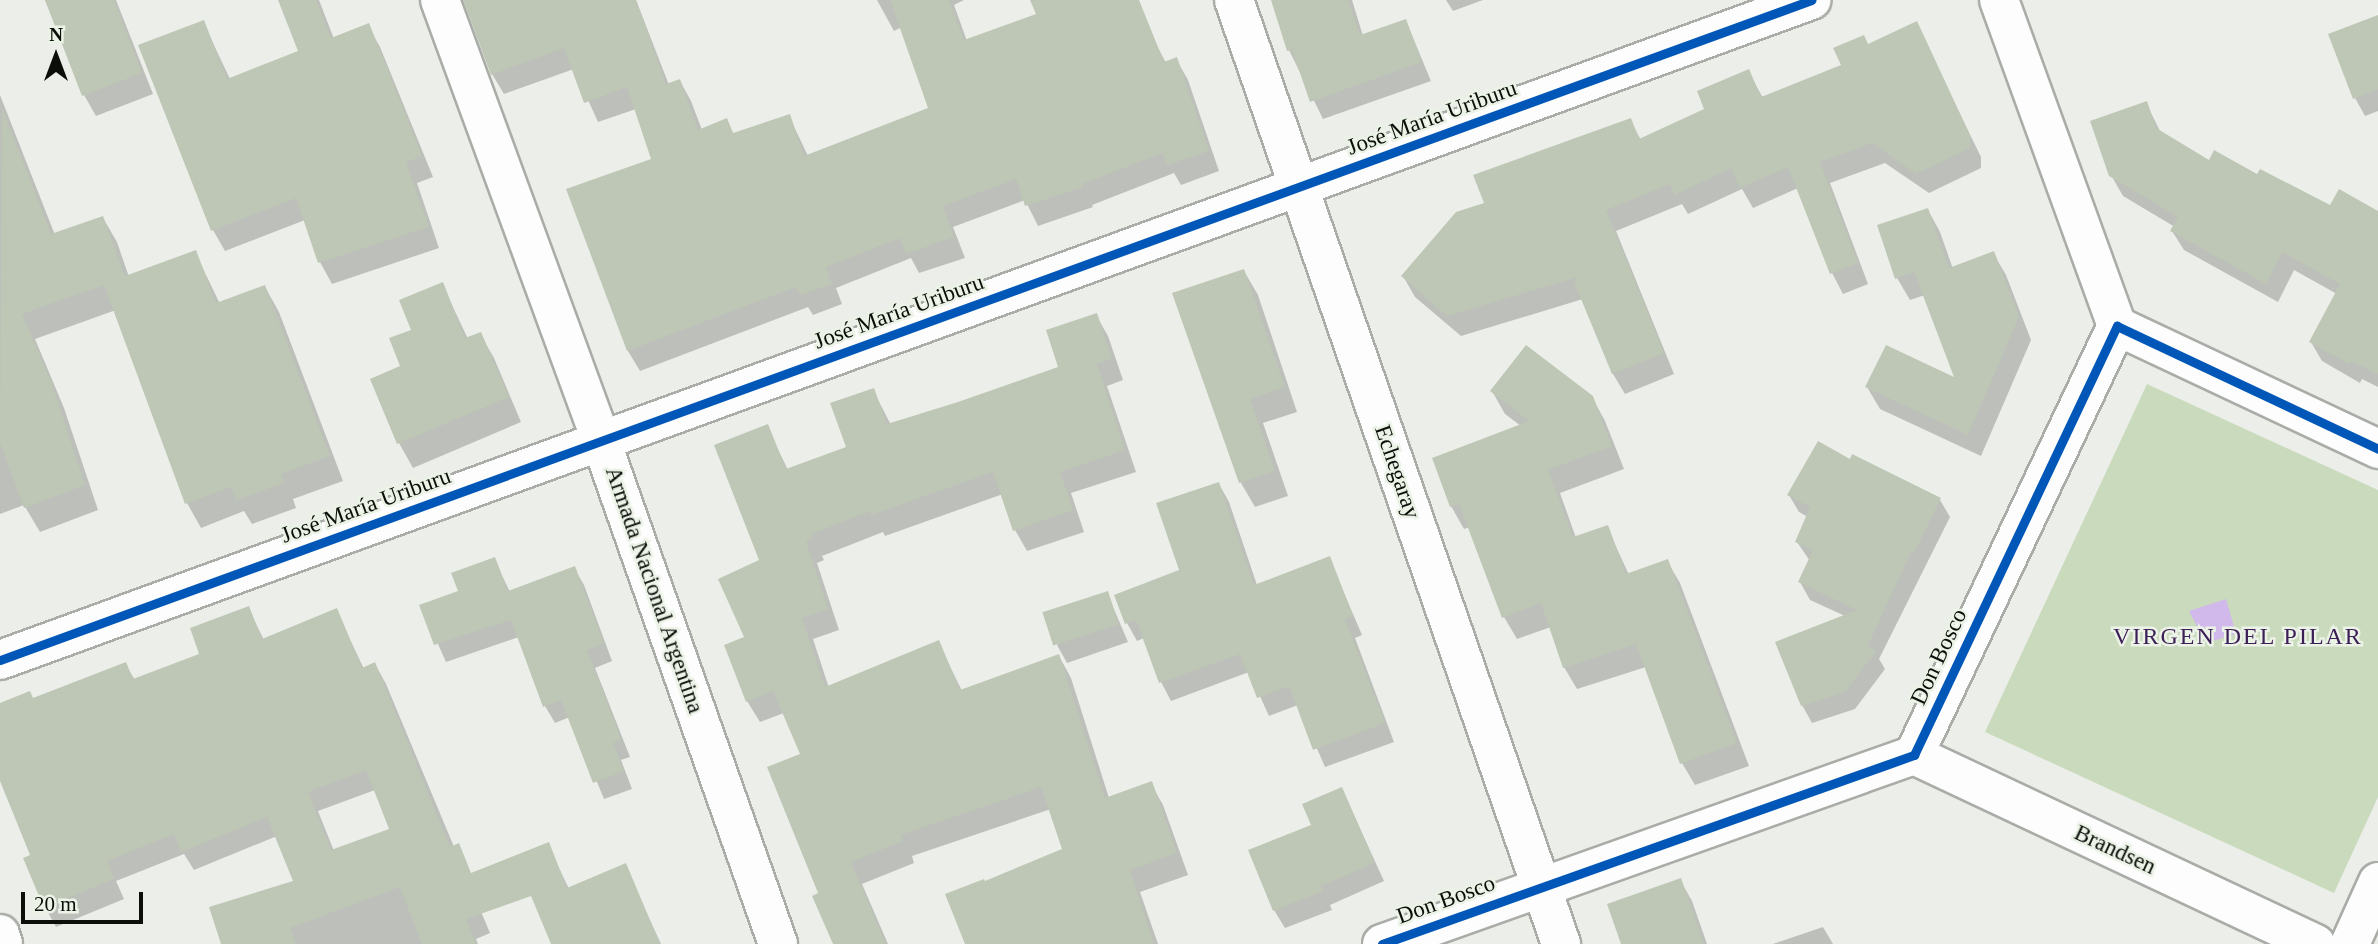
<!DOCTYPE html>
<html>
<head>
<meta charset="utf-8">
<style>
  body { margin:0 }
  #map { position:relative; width:2378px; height:944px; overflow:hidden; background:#ecefe9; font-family:Georgia,serif }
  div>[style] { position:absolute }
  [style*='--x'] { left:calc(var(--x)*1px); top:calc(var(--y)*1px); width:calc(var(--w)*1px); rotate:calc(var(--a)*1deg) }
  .green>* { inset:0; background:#cadabd }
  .water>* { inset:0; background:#d2b9ec }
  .shadow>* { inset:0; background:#0003 }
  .building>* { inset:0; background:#bec7b5; transform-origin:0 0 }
  .roads { filter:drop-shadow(2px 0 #a9aca7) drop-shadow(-2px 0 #a9aca7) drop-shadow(0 2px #a9aca7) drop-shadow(0 -2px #a9aca7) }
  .minor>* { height:38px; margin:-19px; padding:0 19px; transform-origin:19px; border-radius:19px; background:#fcfdfc }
  .cycleway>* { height:9px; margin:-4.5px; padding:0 4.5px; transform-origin:4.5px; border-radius:4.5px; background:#0057b8 }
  span { translate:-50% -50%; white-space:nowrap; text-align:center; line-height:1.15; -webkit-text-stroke:5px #ebf2e6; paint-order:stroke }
  .street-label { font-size:23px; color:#0c0e0a }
  .neighbourhood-label { font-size:24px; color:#3d1f57; letter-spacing:2px }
  .north { position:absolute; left:21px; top:21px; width:70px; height:70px; -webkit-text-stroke:5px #ebf2e6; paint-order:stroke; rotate:0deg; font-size:19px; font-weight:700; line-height:28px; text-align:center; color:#0c0e0a }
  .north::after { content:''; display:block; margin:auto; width:24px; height:32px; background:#0c0e0a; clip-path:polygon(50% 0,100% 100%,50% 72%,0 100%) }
  .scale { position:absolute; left:21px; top:892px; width:122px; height:32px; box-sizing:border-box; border:4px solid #0c0e0a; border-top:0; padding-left:9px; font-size:21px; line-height:24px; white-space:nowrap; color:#0c0e0a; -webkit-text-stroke:5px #ebf2e6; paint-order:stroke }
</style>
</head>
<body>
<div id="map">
  <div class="green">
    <div style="clip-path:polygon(2147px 384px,2378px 490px,2378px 797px,2334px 893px,1985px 732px)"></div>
  </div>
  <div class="water">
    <div style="clip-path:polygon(2226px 599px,2236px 634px,2206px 643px,2189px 611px)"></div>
  </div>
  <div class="shadow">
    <div style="clip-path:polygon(45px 0,116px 0,153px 94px,96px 116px,84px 95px)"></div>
    <div style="clip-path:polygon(280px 0,319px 0,334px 39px,368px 26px,380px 47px,433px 177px,417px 183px,439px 248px,332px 284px,320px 262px,305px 220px,225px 251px,213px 230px,203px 22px,230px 79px,300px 52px)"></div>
    <div style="clip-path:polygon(464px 0,636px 0,669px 85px,680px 81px,691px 101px,702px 130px,726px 120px,734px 135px,789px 116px,808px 156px,930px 109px,902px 27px,894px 31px,877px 0,964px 0,954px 5px,967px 41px,1038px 15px,1032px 0,1120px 0,1151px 34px,1166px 63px,1176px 59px,1188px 80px,1219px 171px,1181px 185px,1174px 173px,1092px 205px,1093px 207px,1038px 226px,1025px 200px,953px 227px,965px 258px,919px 273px,911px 258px,836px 288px,842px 304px,813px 315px,808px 307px,640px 371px,628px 351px,653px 160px,636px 109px,598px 122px,574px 69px,504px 94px,492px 74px)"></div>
    <div style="clip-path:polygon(1272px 0,1352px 0,1363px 36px,1406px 21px,1431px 81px,1323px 119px,1289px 50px)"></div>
    <div style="clip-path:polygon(1446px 0,1483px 0,1453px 11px)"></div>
    <div style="clip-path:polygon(2378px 17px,2378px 111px,2365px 116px,2355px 98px)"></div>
    <div style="clip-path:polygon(1916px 24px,1981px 157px,1981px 168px,1929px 193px,1885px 163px,1830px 183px,1868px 284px,1843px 294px,1832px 273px,1798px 188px,1753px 208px,1742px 189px,1688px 214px,1682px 204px,1616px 231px,1674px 374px,1625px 394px,1613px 374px,1583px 299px,1461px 336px,1415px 297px,1403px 276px,1487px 204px,1630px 120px,1641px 140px,1707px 109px,1748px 71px,1763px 98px,1843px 66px,1868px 46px)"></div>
    <div style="clip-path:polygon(0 95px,55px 235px,103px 218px,117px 242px,129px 277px,195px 252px,220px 304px,265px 287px,279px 312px,343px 481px,293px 499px,296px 508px,252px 524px,244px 511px,201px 528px,187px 503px,116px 310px,35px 339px,64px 408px,98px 510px,40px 532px,24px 505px,0 514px)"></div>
    <div style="clip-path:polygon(2146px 103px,2161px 133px,2210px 162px,2258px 176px,2331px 207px,2378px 213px,2378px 387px,2362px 379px,2360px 383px,2322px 361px,2311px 342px,2337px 294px,2294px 270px,2278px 302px,2184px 250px,2172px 231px,2175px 227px,2123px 196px,2111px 175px)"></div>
    <div style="clip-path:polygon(1928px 210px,1940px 232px,1953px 269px,1993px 253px,2006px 275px,2031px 340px,1981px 456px,1880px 409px,1867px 387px,1958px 380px,1925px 295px,1910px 300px,1897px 278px)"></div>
    <div style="clip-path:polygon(1244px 271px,1258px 295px,1297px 412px,1263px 423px,1288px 496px,1255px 507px,1241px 483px,1175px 294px)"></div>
    <div style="clip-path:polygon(442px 284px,468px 339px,480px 334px,494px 358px,521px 422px,413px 468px,399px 443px,372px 380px,402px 367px,413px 331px)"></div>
    <div style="clip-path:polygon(1096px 315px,1108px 336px,1123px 380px,1107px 386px,1136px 472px,1071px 493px,1084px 532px,1027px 551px,1015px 530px,1003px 494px,885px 536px,883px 532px,822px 556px,824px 560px,817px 563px,839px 630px,813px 639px,829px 688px,938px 642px,962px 691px,1059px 656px,1071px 678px,1109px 798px,1151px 784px,1163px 805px,1188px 875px,1140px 892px,1158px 944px,966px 944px,985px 883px,1064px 850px,1051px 809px,912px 856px,914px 863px,862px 884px,888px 944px,835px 944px,821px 894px,802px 755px,784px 713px,760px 722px,747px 701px,747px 638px,762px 561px,767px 427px,788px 470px,848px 448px,873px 390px,891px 425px,1060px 368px)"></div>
    <div style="clip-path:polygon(1492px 391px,1592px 397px,1605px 421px,1624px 469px,1560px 493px,1576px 538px,1607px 527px,1629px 575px,1667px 561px,1680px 583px,1749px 766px,1695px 785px,1682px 763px,1646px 667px,1577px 689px,1564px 667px,1551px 627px,1517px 639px,1504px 617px,1470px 527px,1464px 529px,1451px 506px,1521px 426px,1505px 414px)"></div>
    <div style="clip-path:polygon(1850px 461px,1940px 500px,1950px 517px,1879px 659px,1885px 669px,1855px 709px,1812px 723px,1802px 705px,1845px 616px,1810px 600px,1800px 582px,1810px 561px,1797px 542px,1808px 517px,1799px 512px,1789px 495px)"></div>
    <div style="clip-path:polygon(1219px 484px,1229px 502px,1257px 585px,1329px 558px,1362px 635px,1355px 638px,1394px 742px,1325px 767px,1298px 705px,1269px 716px,1249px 672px,1171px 701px,1161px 682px,1144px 638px,1137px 641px,1127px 623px,1182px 571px)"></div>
    <div style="clip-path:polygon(494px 559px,510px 592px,574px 568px,584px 585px,612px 661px,595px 668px,630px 757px,621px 760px,632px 789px,604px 799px,570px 717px,555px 723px,545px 706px,519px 637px,446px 662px,421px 606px,460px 592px)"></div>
    <div style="clip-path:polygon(1107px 593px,1128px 642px,1067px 663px,1057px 645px)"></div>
    <div style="clip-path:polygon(evenodd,248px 608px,264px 640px,336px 610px,364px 669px,375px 664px,386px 684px,490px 933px,476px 939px,478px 944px,223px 944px,295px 883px,277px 836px,194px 870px,184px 854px,116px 881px,124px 899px,56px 927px,45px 907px,33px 856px,0 776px,0 705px,33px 700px,125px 664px,135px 680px,202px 655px,248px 608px,375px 790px,391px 830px,334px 851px,318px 811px,375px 790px)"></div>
    <div style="clip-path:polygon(1342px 789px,1384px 881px,1330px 905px,1332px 910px,1285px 928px,1274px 910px,1313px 826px)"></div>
    <div style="clip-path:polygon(548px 845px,569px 889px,625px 866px,661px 944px,558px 944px)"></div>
    <div style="clip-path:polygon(1680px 880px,1692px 901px,1707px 944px,1623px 944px)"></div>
    <div style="clip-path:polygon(1823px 927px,1833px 944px,1773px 944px)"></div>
  </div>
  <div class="building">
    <div style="clip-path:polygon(45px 0,114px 0,142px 73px,82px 96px)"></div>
    <div style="clip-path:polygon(278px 0,316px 0,331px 38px,369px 23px,422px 156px,406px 162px,429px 227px,318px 263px,296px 198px,211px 231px,138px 45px,204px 20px,227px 79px,298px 51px)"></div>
    <div style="clip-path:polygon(463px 0,636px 0,666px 84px,680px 79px,698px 130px,727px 118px,733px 133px,790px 114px,804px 156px,928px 108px,890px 0,949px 0,964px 40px,1036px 14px,1030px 0,1139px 0,1164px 62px,1177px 57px,1209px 151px,1167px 165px,1163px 153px,1082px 184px,1083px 187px,1025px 206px,1016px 179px,943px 206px,954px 237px,906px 254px,900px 238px,826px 267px,832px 284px,800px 295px,796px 287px,627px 351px,566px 189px,651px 159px,627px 87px,584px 103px,564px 48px,491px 75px)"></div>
    <div style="clip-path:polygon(1271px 0,1348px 0,1360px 35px,1406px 19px,1422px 62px,1310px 102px,1292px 50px,1287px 51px)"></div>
    <div style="clip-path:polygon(2378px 15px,2378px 89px,2353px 99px,2328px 34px)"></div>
    <div style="clip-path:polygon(1917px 21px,1970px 135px,1970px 148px,1916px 174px,1872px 143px,1820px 162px,1858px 263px,1830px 274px,1788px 167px,1740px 188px,1731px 168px,1675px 195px,1670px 184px,1606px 210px,1664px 353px,1612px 374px,1574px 282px,1578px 277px,1447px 316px,1401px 276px,1456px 212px,1484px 203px,1473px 175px,1631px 118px,1639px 139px,1704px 109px,1697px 91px,1749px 69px,1761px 97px,1841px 65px,1833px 48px,1864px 35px,1868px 44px)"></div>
    <div style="clip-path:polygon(2147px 101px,2156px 128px,2209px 160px,2214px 150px,2257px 174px,2260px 169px,2330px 205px,2339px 189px,2378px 211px,2378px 374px,2351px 361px,2349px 364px,2309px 342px,2340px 284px,2282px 252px,2266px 284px,2170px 231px,2178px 217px,2109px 176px,2090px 121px)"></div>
    <div style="clip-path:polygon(2px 108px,51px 234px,103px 216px,125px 276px,196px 250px,216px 303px,265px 285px,330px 456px,281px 474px,284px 483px,236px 500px,231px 487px,185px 504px,104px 285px,22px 314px,51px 381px,85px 485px,24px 508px,0 443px)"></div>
    <div style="clip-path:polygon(1928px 208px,1949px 268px,1994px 251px,2019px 317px,1968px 435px,1865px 387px,1886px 345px,1954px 377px,1914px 272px,1895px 279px,1877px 225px)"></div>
    <div style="clip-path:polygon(1244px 269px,1285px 387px,1250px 399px,1275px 471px,1239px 483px,1172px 293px)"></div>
    <div style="clip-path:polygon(443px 282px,465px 338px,481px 332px,509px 397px,397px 444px,370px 379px,400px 366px,389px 338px,411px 330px,399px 300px)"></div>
    <div style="clip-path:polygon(1097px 313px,1112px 359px,1097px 364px,1125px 450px,1060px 472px,1073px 510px,1013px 531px,993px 472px,871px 515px,870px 511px,811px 534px,813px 538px,806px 541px,828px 609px,802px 618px,825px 687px,939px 640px,960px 690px,1059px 654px,1105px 798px,1152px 781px,1177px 853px,1130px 870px,1154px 944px,965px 944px,945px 894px,984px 879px,985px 881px,1062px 849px,1041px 787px,901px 835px,903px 841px,851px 862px,886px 944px,833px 944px,812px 896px,818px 893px,767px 767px,800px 754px,773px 691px,746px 702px,724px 645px,744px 637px,718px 579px,759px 560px,714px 445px,768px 424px,786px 469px,846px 447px,830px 403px,874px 388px,887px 424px,958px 402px,1058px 367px,1046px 330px)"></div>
    <div style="clip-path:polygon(1526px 345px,1593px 396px,1612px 446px,1548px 470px,1573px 537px,1608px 525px,1626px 574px,1668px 559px,1737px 743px,1680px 764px,1636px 644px,1563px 668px,1541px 603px,1502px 618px,1459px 504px,1450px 507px,1432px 458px,1529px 421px,1490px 391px)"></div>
    <div style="clip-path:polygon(1818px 441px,1850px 459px,1852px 454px,1941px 498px,1914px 553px,1911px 552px,1868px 645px,1876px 651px,1845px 692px,1801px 706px,1775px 642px,1857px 610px,1798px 582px,1813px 550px,1795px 542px,1810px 507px,1787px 495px)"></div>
    <div style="clip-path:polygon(1219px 482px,1254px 585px,1330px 556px,1353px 616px,1345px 619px,1385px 723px,1313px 750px,1289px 686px,1257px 698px,1240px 654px,1159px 683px,1136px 620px,1125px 624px,1114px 595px,1179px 570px,1156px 503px)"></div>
    <div style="clip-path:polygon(495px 557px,508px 591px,575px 566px,604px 644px,587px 650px,621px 739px,613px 743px,624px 771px,593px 783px,561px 700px,543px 707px,511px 620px,434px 645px,419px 605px,458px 591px,451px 573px)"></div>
    <div style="left:1108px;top:591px;width:35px;height:69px;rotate:72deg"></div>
    <div style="clip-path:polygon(evenodd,249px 606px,262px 639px,337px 608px,362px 668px,375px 662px,450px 847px,459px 843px,471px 873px,549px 842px,567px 888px,626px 863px,660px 944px,551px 944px,531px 896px,466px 919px,476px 944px,422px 944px,400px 887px,290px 928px,296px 944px,221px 944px,209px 907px,293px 881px,267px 817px,181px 852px,174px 834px,107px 861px,114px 879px,44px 908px,23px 858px,30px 855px,0 781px,0 703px,30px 691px,33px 698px,126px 662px,133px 679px,199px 654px,190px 628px,249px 606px,366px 770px,389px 829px,331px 850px,308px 792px,366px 770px)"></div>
    <div style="clip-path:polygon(1342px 787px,1375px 863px,1321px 886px,1323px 891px,1273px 911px,1248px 850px,1311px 825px,1302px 804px)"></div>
    <div style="clip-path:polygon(1681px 878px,1704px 944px,1621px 944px,1607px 904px)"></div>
  </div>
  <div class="roads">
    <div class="minor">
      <div style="--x:440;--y:0;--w:469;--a:69.9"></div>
      <div style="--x:601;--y:441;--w:533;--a:70.61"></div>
      <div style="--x:1234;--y:0;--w:999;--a:70.89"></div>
      <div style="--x:1999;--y:0;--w:347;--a:70.1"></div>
      <div style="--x:0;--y:660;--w:1928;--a:-20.02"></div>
      <div style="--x:1914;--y:755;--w:444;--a:25.2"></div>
      <div style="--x:0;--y:934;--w:10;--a:73"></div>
      <div style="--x:1382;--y:944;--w:565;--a:-19.56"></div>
      <div style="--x:1914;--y:755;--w:475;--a:-64.7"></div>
      <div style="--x:2117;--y:326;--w:289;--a:25.2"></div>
      <div style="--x:2350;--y:944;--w:68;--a:-65.7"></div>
    </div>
  </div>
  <div class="cycleway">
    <div style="--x:0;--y:660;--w:1928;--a:-20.02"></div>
    <div style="--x:1382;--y:944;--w:565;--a:-19.56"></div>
    <div style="--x:1914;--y:755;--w:475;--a:-64.7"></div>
    <div style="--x:2117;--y:326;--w:289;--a:25.2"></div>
  </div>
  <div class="street-label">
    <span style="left:1432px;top:118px;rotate:-20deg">José María Uriburu</span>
    <span style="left:899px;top:312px;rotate:-20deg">José María Uriburu</span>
    <span style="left:1397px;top:472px;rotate:71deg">Echegaray</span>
    <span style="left:366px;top:506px;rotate:-20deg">José María Uriburu</span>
    <span style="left:654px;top:590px;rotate:71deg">Armada Nacional Argentina</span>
    <span style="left:1939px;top:657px;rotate:-65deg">Don Bosco</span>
    <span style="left:2115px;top:850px;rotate:25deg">Brandsen</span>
    <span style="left:1446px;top:900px;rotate:-20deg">Don Bosco</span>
  </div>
  <div class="neighbourhood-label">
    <span style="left:2238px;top:637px">VIRGEN DEL PILAR</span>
  </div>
  <div class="north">N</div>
  <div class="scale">20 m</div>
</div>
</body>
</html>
